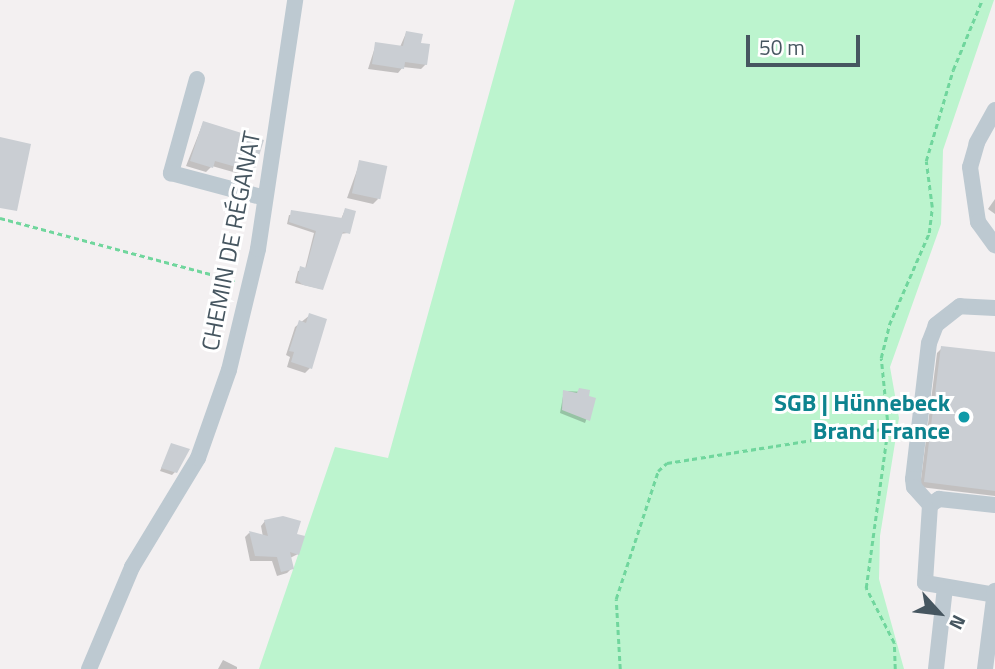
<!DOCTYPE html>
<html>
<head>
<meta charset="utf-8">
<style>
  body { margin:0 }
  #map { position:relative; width:995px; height:669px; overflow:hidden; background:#f3f0f1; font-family:"Titillium Web",sans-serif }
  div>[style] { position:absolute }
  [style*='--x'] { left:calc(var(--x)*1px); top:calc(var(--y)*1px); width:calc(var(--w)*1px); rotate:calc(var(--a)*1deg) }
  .green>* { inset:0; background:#bcf4ce }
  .shadow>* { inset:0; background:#0003 }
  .building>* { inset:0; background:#caced3; transform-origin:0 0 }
  .path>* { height:2.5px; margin-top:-1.25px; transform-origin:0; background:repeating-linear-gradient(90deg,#70d69d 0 5px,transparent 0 8.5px) }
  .minor>* { height:16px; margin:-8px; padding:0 8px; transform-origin:8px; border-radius:8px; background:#bdc9d1 }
  .dots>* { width:19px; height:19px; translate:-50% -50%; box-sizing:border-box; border:4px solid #fff; border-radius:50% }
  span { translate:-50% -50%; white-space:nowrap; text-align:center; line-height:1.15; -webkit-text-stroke:6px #fff; paint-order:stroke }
  .street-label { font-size:24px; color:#465660 }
  .culture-label { font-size:24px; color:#0d838f; font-weight:700 }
  .right { translate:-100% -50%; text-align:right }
  .north { position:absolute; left:904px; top:578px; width:70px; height:70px; -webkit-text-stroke:5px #fff; paint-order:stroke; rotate:117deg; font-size:19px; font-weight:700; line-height:28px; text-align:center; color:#465660 }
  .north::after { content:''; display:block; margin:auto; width:24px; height:32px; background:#465660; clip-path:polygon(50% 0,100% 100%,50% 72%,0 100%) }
  .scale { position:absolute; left:746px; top:35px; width:114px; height:32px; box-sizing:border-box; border:4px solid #465660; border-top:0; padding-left:9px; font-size:21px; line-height:24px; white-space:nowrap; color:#465660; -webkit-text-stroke:5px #fff; paint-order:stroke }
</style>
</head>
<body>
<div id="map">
  <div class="green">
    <div style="clip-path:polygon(515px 0,994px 0,943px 150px,941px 224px,890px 367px,899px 418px,880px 536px,879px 579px,904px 669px,259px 669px,335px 447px,388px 458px)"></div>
  </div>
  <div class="shadow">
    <div style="clip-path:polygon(406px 33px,419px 44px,426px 64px,421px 69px,403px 67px,398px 73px,368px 69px,376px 44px,400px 47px)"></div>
    <div style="clip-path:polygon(203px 123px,252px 171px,247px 176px,212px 166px,206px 172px,186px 166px)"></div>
    <div style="clip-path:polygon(360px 162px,378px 199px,373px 204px,347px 198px)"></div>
    <div style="clip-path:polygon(995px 199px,995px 214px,988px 209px)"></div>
    <div style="clip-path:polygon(345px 210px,348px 233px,340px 234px,321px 289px,295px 283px,298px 271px,305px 269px,314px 233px,287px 224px,289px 215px,341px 219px)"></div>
    <div style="clip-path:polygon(310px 315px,310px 368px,305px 373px,287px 367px,290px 357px,286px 355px,295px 327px)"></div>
    <div style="clip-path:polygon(942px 348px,995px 354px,995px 496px,920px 487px,937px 353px)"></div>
    <div style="clip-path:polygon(564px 391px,588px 392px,587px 398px,594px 399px,585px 423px,560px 413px)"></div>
    <div style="clip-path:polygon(172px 445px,175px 472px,172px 475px,160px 471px)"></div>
    <div style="clip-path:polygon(265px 521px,295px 535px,298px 554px,290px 558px,292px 568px,287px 573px,277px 576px,272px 561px,250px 561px,245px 537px,249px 533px,263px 537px,261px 526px)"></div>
    <div style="clip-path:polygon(223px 660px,237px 667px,237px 669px,218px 669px)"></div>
  </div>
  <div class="building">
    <div style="clip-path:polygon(406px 31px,423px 34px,421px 43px,430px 44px,427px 65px,405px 62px,404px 69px,372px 64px,375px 42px,403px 46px)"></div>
    <div style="clip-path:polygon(203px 121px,264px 140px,254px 172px,215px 161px,213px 168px,190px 161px)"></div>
    <div style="clip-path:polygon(0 137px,31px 144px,17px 211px,0 208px)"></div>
    <div style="left:359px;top:160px;width:29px;height:34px;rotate:12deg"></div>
    <div style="clip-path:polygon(345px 208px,356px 211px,350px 234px,343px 232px,323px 290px,303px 285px,297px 280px,300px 266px,306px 268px,316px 231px,289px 222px,291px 210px,342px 218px)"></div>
    <div style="clip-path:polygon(309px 313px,327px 319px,312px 369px,291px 362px,294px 352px,289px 351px,299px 320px,306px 323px)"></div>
    <div style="clip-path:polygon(941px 346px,995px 352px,995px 491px,924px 482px)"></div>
    <div style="clip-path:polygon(579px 388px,590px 390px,589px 396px,596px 398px,590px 421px,562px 410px,563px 390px,577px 393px)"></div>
    <div style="clip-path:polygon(171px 443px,190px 449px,177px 473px,161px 468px)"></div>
    <div style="clip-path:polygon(283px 516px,301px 521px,297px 534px,305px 536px,299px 555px,290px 552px,294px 569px,281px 572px,277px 557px,255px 556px,249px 531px,268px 536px,264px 520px)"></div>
  </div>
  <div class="path">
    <div style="--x:0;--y:218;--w:244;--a:14.9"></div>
    <div style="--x:620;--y:669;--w:70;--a:-93.3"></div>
    <div style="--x:616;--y:599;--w:135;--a:-71.8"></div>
    <div style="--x:658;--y:471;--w:12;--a:-42"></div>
    <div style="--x:667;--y:463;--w:224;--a:-9"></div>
    <div style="--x:895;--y:669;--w:26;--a:-92"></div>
    <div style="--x:894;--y:643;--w:62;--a:-117"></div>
    <div style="--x:866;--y:588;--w:162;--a:-82.2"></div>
    <div style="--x:888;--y:428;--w:70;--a:-95.7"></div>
    <div style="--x:881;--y:358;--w:34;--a:-76"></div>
    <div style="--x:889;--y:325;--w:100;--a:-66.5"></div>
    <div style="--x:929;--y:233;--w:26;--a:-83"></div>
    <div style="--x:932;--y:207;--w:46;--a:-97.4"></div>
    <div style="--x:926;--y:161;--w:95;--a:-73.5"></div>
    <div style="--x:953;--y:70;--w:76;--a:-67.5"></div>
  </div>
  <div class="minor">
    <div style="--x:197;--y:79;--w:98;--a:105.5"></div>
    <div style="--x:171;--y:173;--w:97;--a:14.9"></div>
    <div style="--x:995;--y:110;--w:38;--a:119"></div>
    <div style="--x:977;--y:143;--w:25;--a:106"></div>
    <div style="--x:970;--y:167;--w:56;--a:81.7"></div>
    <div style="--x:978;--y:222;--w:29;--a:54"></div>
    <div style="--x:995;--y:308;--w:35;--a:-177"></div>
    <div style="--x:960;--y:306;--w:31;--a:142"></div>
    <div style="--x:936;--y:325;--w:19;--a:111"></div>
    <div style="--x:929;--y:343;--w:137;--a:96.7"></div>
    <div style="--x:913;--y:479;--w:8;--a:83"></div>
    <div style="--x:914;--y:487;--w:24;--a:48"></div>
    <div style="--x:930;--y:505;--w:78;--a:93.7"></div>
    <div style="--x:925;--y:583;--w:71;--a:9.7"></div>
    <div style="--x:930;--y:505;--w:11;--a:-34"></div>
    <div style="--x:939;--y:499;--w:56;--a:6.1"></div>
    <div style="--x:89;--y:669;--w:111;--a:-67.1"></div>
    <div style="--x:132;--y:567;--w:127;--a:-58.8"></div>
    <div style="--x:198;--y:458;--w:93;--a:-70.6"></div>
    <div style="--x:229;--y:370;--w:124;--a:-76.5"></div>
    <div style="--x:258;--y:249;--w:252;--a:-81.5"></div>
    <div style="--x:936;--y:669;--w:81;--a:-83.7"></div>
    <div style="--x:985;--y:669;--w:79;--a:-82.7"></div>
  </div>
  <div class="dots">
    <div style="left:964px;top:417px;background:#0f9aa8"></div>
  </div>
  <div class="street-label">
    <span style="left:231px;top:241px;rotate:-79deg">CHEMIN DE RÉGANAT</span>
  </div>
  <div class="culture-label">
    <span class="right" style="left:950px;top:417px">SGB | Hünnebeck<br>Brand France</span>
  </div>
  <div class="north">N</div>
  <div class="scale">50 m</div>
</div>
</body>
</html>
